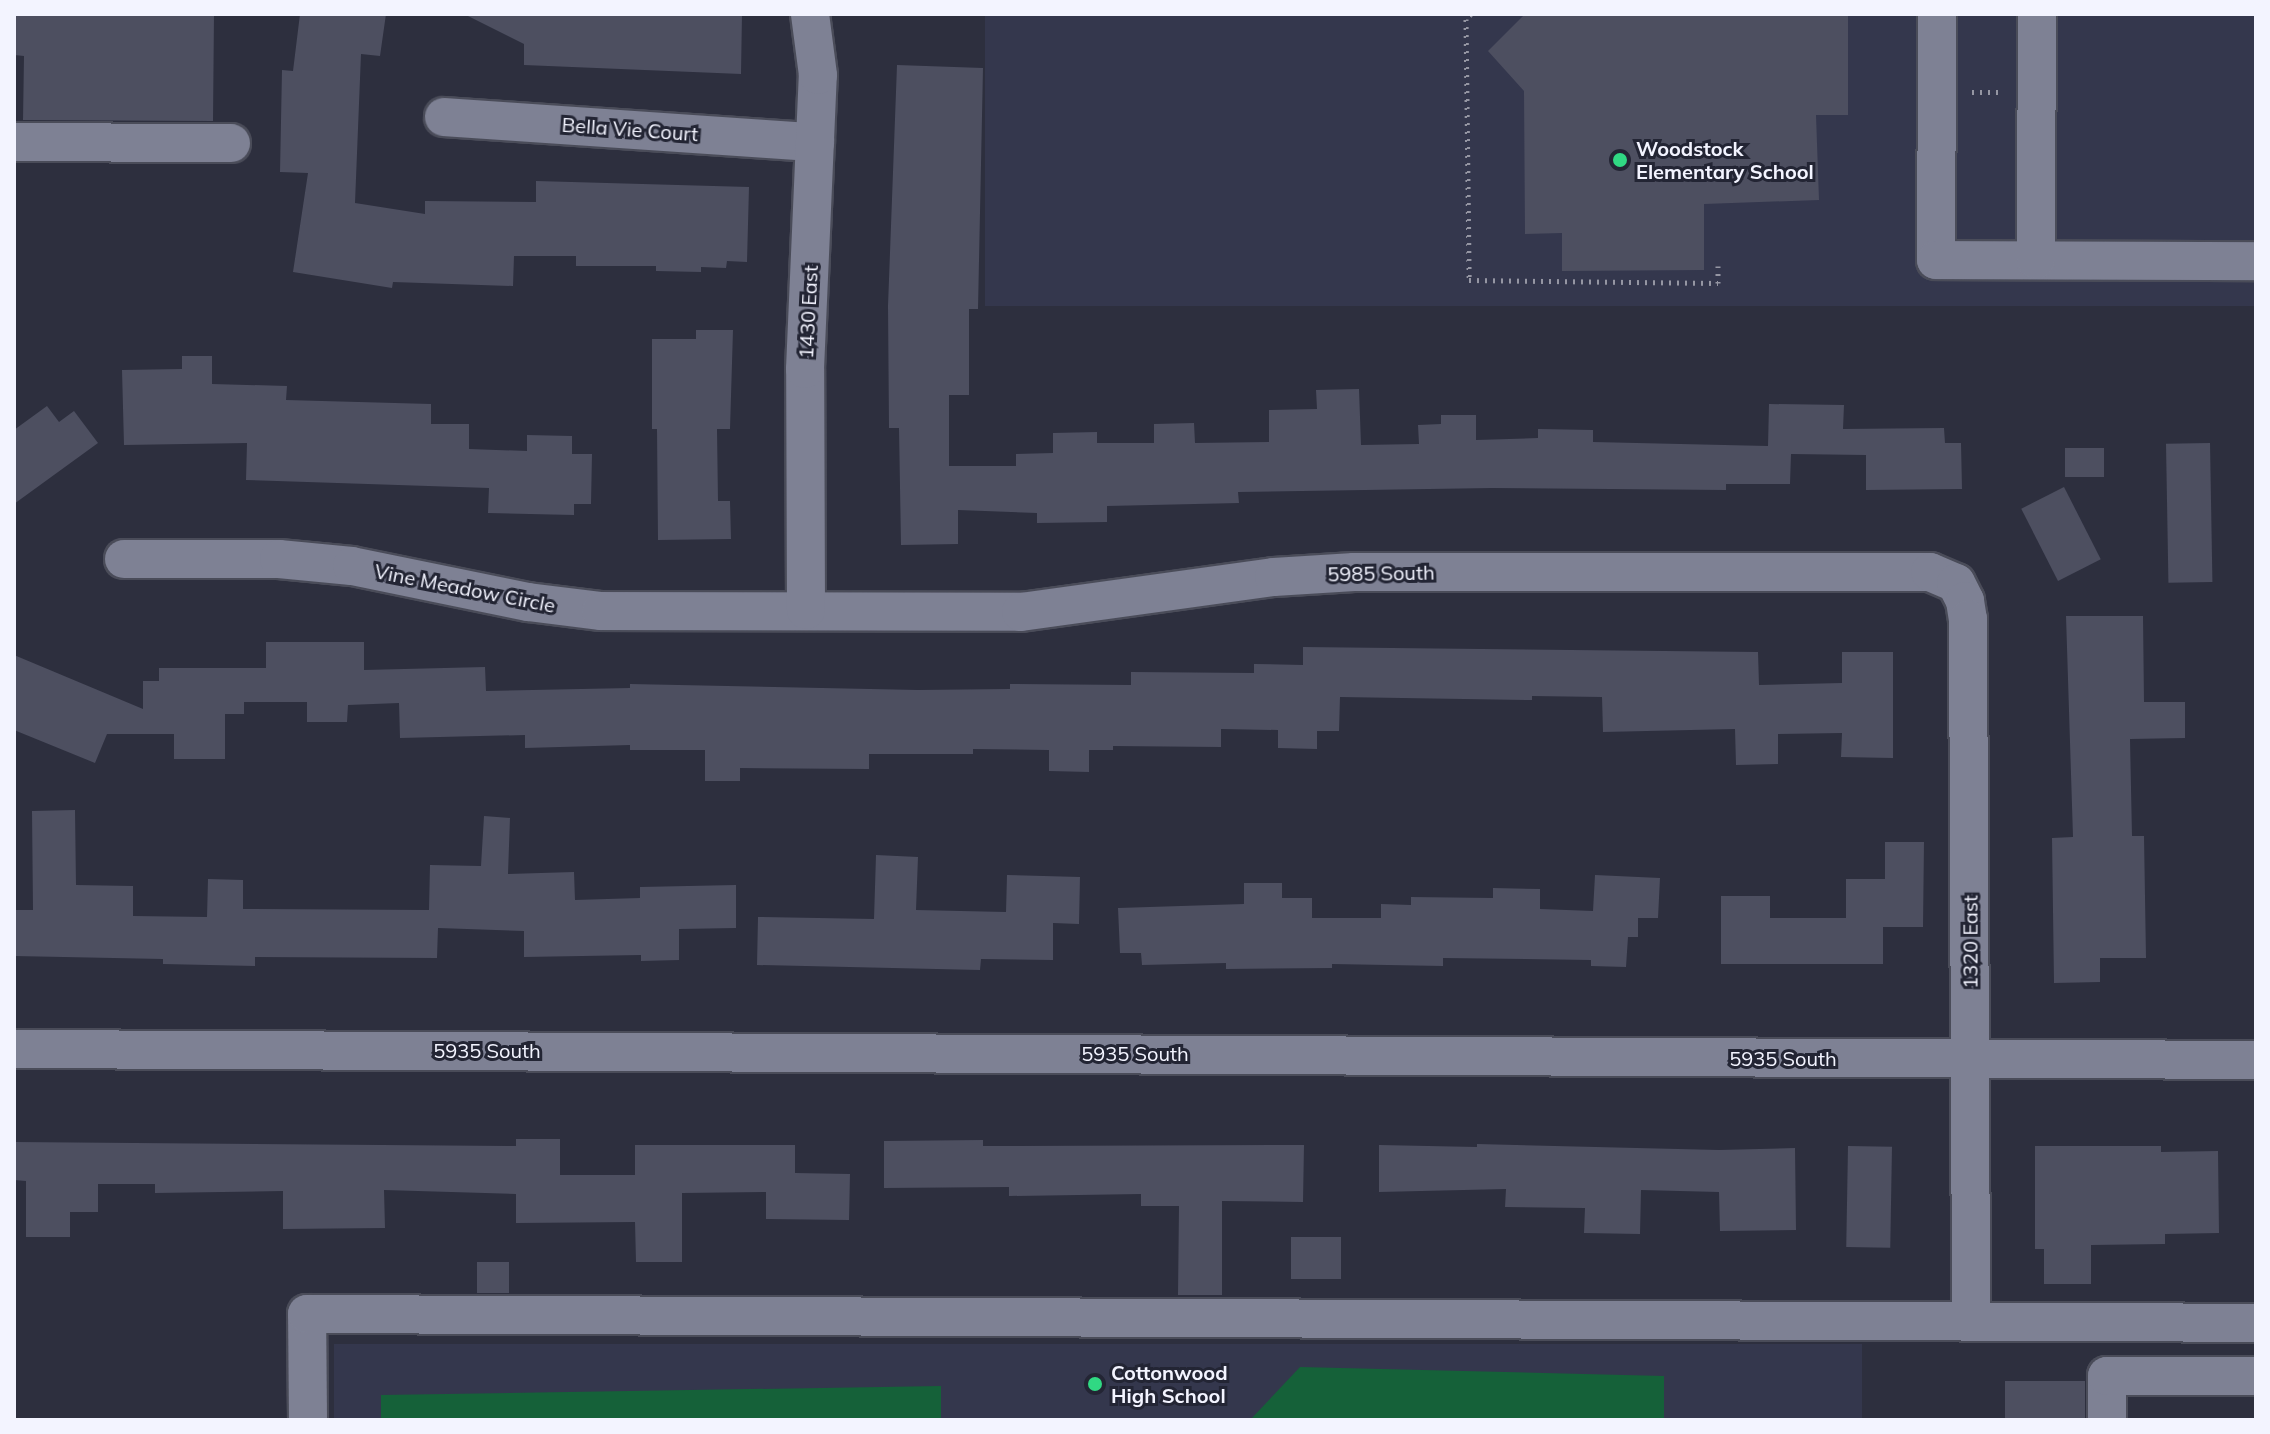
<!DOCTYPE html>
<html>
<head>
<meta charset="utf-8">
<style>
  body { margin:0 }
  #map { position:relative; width:2270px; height:1434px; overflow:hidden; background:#2d2f3e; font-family:Mulish,sans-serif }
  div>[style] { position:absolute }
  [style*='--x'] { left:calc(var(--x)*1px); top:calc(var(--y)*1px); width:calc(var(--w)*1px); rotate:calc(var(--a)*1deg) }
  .built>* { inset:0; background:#34374d; transform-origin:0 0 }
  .green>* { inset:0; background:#156139 }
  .building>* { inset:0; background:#4d4f60; transform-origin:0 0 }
  .path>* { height:5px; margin-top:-2.5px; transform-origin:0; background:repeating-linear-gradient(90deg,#9596a3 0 2px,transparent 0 8px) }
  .roads { filter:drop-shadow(2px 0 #4a4c59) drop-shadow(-2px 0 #4a4c59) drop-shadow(0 2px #4a4c59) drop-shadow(0 -2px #4a4c59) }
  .minor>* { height:38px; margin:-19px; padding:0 19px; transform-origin:19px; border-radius:19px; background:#7e8194 }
  .dots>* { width:22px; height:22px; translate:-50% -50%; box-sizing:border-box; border:4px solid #232534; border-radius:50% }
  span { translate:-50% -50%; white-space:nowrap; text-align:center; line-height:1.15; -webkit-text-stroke:6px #232534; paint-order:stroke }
  .street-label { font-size:20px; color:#f3f4ff }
  .poi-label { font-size:20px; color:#f3f4ff; font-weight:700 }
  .left { translate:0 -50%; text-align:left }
  .frame { position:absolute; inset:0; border:16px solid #f3f4ff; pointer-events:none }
</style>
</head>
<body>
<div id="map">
  <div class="built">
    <div style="left:985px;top:14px;width:1271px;height:292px"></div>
    <div style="left:334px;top:1344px;width:1528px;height:78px"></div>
  </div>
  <div class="green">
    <div style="clip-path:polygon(1300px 1367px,1664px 1376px,1664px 1420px,1250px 1420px)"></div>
    <div style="clip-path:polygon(941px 1386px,941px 1420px,381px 1420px,381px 1395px)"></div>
  </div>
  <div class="building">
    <div style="clip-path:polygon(14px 14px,214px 14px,213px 121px,23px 120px,24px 56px,14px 55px)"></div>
    <div style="clip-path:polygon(300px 14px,386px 14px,380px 56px,361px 54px,355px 203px,425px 214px,425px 201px,536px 202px,536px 181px,749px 187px,747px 262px,727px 261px,726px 268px,701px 267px,701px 272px,656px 271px,656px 266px,576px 266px,576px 256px,514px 256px,513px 286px,393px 282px,392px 288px,293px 272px,308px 173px,280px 172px,282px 70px,293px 71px)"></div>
    <div style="clip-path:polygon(464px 14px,742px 14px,741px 74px,524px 65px,524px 44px)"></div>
    <div style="clip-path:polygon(1525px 14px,1848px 14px,1848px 115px,1816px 115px,1819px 200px,1704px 204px,1704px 270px,1562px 271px,1562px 233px,1525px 234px,1524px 91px,1488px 51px)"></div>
    <div style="clip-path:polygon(897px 65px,983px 68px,978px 309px,969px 309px,969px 395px,949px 395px,949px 466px,1016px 466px,1016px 454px,1053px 453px,1053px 433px,1097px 432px,1097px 443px,1154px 443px,1154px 424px,1194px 423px,1195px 443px,1269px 442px,1269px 410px,1317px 409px,1316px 390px,1359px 389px,1361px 445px,1419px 444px,1418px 425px,1441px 424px,1441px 415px,1476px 415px,1476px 440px,1538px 438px,1538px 429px,1593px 430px,1593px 442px,1768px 446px,1769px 404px,1844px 405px,1843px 429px,1944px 428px,1945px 443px,1961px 443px,1962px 489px,1866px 490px,1866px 455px,1791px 454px,1790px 484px,1726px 484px,1726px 490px,1492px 488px,1238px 492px,1239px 503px,1107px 506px,1107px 522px,1037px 523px,1037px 513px,958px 510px,958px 544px,901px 545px,899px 428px,889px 428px,888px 306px)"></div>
    <div style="clip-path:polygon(696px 330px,733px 330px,730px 429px,717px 429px,718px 501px,730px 501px,731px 539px,658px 540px,657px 429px,652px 429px,652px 339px,696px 339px)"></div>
    <div style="clip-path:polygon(182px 356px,212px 356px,212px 384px,287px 386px,286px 400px,431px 404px,431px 424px,469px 424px,469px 449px,527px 451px,527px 435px,572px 436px,572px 454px,592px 454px,591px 504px,574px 504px,574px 515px,488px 513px,489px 488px,246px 480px,247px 443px,124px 445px,122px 370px,182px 369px)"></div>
    <div style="clip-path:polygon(47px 406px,59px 422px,74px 411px,98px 443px,14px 504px,14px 430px)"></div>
    <div style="left:2210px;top:443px;width:139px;height:44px;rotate:89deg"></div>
    <div style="left:2065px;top:448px;width:39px;height:29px"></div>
    <div style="left:2064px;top:487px;width:81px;height:48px;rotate:63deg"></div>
    <div style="clip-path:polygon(2066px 616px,2143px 616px,2144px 702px,2185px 702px,2185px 738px,2130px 739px,2132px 836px,2144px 836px,2146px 958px,2100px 958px,2100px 982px,2054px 983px,2052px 838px,2073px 837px)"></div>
    <div style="clip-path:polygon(266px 642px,364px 642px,364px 670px,485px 667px,486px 691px,630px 688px,630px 684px,918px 690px,1010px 689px,1010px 684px,1131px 685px,1131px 672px,1254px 673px,1254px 664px,1303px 665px,1303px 647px,1758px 652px,1759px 685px,1842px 683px,1842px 652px,1893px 652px,1893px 758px,1841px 757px,1842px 733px,1778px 734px,1778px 764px,1736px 765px,1735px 729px,1603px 732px,1602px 697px,1532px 696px,1532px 700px,1340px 697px,1339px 731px,1317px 731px,1317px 749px,1278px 748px,1278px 730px,1221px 729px,1221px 747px,1113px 746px,1113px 750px,1089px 750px,1089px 772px,1049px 771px,1049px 750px,973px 749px,973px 754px,869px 754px,869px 769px,740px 768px,740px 781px,705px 781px,705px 750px,630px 750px,630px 745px,525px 748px,525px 735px,400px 738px,399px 703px,348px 705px,347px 722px,307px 722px,307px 702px,244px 702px,244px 714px,225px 714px,225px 759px,174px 759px,174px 734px,107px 734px,95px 763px,14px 730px,14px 655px,143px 709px,143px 681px,159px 681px,159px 668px,266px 668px)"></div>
    <div style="clip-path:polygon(75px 810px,76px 885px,133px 886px,133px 916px,207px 917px,208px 879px,243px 880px,243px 909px,429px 910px,430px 865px,481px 866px,484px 816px,510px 818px,508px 874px,574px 872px,575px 900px,640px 898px,640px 887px,736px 885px,736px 928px,679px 929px,679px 960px,641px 961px,641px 955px,524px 957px,524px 931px,438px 928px,437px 958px,255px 957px,255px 966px,163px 964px,163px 959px,14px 956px,14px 910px,33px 910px,32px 811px)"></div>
    <div style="clip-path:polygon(1885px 842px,1924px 842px,1923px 927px,1883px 927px,1883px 964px,1721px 964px,1721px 896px,1770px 896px,1770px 918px,1846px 918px,1846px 879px,1885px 879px)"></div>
    <div style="clip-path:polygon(876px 855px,918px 857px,916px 910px,1006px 912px,1007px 875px,1080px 877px,1079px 924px,1053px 923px,1053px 960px,981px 959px,980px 970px,757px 965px,758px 917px,874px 919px)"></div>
    <div style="clip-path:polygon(1595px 875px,1660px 878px,1658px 918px,1638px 918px,1638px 937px,1628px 937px,1626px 967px,1591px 966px,1591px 960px,1443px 958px,1443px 966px,1332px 964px,1332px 968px,1226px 969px,1226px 963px,1142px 965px,1141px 953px,1120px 953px,1118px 908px,1244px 904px,1244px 883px,1282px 883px,1282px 898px,1312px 898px,1312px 918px,1381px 918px,1381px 904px,1411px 905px,1411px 897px,1493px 898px,1493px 888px,1540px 889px,1540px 909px,1593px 911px)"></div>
    <div style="clip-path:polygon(516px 1139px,560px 1139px,560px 1175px,635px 1175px,635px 1145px,795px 1145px,795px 1173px,850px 1174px,849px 1220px,766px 1219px,766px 1192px,682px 1193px,682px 1262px,636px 1262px,635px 1222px,516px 1223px,516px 1194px,384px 1190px,385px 1228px,283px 1229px,283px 1191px,155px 1193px,155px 1184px,98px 1184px,98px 1212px,70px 1212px,70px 1237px,26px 1237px,26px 1181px,14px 1180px,14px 1142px,516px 1146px)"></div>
    <div style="clip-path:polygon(983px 1140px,983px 1146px,1304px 1145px,1303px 1202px,1222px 1201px,1222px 1295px,1178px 1295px,1179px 1206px,1141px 1206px,1141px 1194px,1009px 1196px,1009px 1187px,884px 1188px,884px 1141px)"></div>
    <div style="clip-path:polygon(1477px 1144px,1719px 1150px,1795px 1148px,1796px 1230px,1720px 1231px,1719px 1192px,1641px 1190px,1640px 1234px,1584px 1233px,1585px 1208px,1505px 1207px,1506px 1189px,1379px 1192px,1379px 1145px,1477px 1147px)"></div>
    <div style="left:1848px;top:1146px;width:44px;height:101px;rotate:1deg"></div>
    <div style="clip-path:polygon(2035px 1146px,2161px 1146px,2161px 1152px,2218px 1151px,2219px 1233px,2165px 1234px,2165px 1244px,2091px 1245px,2091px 1284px,2044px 1284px,2044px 1249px,2035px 1249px)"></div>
    <div style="left:1291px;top:1237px;width:50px;height:42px"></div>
    <div style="left:477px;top:1262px;width:32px;height:31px"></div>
    <div style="left:2085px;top:1381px;width:39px;height:80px;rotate:90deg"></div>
  </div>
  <div class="path">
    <div style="--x:1471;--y:14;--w:7;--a:135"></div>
    <div style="--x:1466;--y:19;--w:261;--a:89.3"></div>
    <div style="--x:1469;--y:280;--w:249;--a:0.7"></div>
    <div style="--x:1718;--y:283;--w:17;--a:-90"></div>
    <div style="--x:1972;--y:92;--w:30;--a:0"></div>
  </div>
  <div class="roads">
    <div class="minor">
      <div style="--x:1937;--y:14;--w:246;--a:90.2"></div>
      <div style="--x:1936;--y:260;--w:320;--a:0.2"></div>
      <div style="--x:444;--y:117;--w:372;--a:3.9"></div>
      <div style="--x:14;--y:142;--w:217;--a:0.3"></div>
      <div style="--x:2036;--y:260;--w:246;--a:-89.8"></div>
      <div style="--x:124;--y:559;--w:155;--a:0"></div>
      <div style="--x:279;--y:559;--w:73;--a:5.5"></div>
      <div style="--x:352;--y:566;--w:180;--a:11.6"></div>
      <div style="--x:528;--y:602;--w:74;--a:7"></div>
      <div style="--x:601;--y:611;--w:420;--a:0.1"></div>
      <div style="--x:1021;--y:612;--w:255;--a:-7.9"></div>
      <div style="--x:1274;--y:577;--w:80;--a:-3.6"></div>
      <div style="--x:1354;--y:572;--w:576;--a:0"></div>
      <div style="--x:1930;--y:572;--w:28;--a:23"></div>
      <div style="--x:1956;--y:583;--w:20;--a:63"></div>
      <div style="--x:1965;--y:601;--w:18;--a:81"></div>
      <div style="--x:1968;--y:619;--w:685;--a:89.75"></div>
      <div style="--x:806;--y:610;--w:241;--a:-90.2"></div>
      <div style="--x:805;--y:369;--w:294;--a:-87.5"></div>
      <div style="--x:818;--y:75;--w:62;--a:-97.5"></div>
      <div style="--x:14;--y:1049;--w:2242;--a:0.28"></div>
      <div style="--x:308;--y:1420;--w:106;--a:-90.5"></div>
      <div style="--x:307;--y:1314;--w:1949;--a:0.26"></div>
      <div style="--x:2107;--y:1420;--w:44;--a:-90"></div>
      <div style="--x:2107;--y:1376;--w:149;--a:0"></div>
    </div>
  </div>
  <div class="dots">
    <div style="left:1620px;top:160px;background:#30d883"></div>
    <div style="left:1095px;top:1384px;background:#30d883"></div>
  </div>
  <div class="street-label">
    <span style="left:630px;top:129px;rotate:4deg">Bella Vie Court</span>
    <span style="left:808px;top:312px;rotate:-87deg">1430 East</span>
    <span style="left:1381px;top:573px;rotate:-1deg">5985 South</span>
    <span style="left:465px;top:588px;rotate:11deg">Vine Meadow Circle</span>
    <span style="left:1970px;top:942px;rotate:-90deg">1320 East</span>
    <span style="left:487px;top:1050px">5935 South</span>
    <span style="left:1135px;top:1053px">5935 South</span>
    <span style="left:1783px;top:1058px">5935 South</span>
  </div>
  <div class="poi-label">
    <span class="left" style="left:1636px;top:160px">Woodstock<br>Elementary School</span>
    <span class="left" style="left:1111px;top:1384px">Cottonwood<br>High School</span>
  </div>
  <div class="frame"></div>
</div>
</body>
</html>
